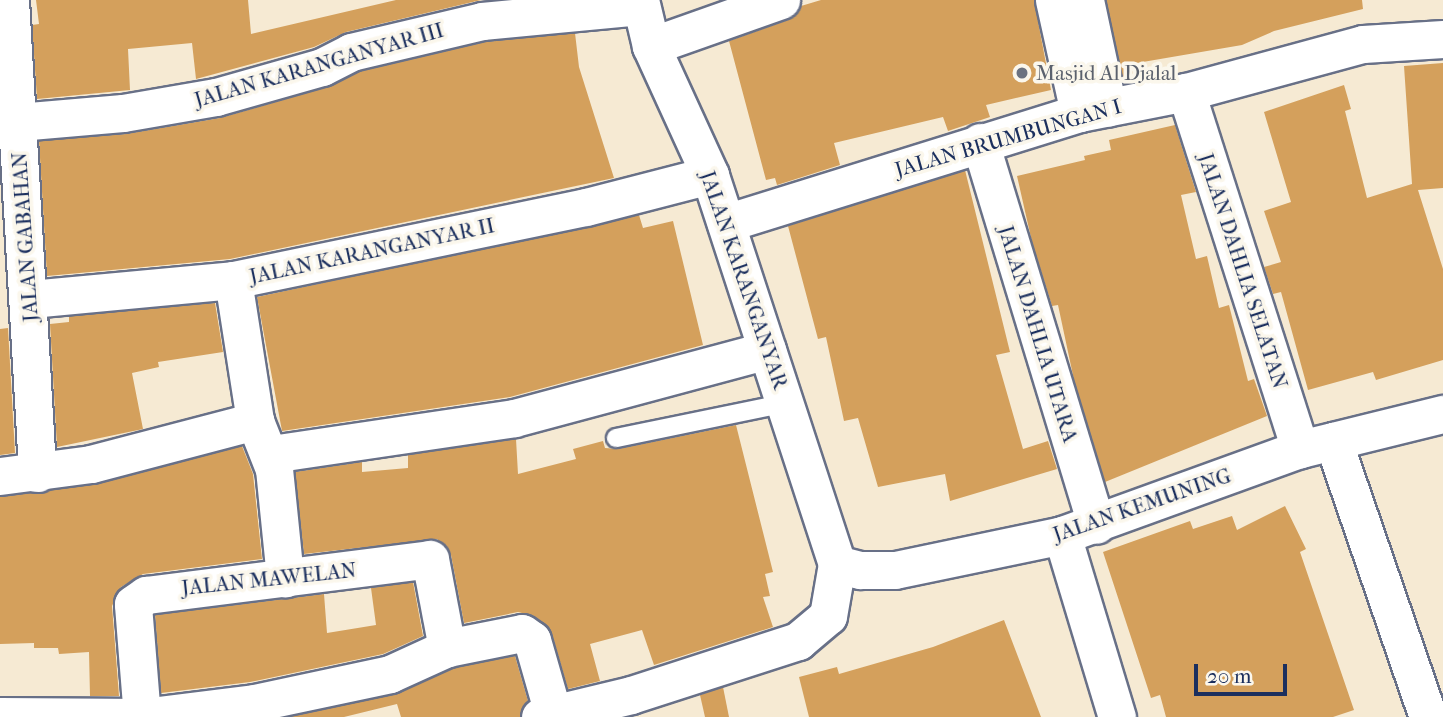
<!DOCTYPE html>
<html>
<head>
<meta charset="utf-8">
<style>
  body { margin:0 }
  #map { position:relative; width:1443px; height:717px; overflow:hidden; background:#f6ead3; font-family:"IM FELL French Canon",serif }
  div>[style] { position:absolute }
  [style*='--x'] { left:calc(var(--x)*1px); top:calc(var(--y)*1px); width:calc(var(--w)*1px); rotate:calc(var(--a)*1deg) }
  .building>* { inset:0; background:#d4a05c }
  .roads { filter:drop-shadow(2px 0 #687087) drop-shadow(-2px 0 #687087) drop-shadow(0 2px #687087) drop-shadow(0 -2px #687087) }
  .lane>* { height:18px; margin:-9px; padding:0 9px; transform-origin:9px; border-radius:9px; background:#fff }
  .street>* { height:37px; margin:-18.5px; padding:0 18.5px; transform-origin:18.5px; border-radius:18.5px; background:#fff }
  .dots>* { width:19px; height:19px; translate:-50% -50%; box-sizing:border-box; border:4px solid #fbf7ec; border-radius:50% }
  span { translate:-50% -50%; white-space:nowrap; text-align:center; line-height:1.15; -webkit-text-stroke:7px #fbf7ec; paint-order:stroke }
  .street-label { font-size:21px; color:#1b2f5e }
  .worship-label { font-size:21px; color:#5b616d }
  .left { translate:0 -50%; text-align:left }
  .scale { position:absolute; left:1194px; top:664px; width:93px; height:32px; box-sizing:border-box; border:4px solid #1b2f5e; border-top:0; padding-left:9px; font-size:21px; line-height:24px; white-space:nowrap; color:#1b2f5e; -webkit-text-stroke:5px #fbf7ec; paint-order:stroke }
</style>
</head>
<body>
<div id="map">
  <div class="building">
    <div style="clip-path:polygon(36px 0,248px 0,251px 34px,396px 0,481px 0,346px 32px,314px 47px,196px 79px,192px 43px,128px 49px,130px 90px,37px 99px,32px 25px,39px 24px)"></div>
    <div style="clip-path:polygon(821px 0,1034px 0,1051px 90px,986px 105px,990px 117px,948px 131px,943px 117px,834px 143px,840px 165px,777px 185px,775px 178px,766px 180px,729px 41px,788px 20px,801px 6px)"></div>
    <div style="clip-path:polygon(1106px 0,1362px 0,1363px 9px,1274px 31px,1242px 45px,1131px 64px,1135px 80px,1124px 83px)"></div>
    <div style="clip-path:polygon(575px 33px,579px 67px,614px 178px,230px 259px,47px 276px,39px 141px,126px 134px,220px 118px,328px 87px,358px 72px,485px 42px)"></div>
    <div style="clip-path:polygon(1443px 63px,1443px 188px,1418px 190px,1443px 269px,1443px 360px,1376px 380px,1373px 372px,1308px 390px,1281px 292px,1273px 294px,1264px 267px,1281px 262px,1264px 211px,1291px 202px,1264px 112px,1344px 85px,1351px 109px,1345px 111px,1367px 198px,1412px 184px,1404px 66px)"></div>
    <div style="clip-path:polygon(1175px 125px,1196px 192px,1181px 195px,1196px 259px,1207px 256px,1219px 308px,1229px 305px,1248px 381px,1254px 379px,1267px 416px,1105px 482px,1074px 380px,1058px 305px,1052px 306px,1032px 242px,1017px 176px,1085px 160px,1084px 156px,1111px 150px,1109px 140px)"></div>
    <div style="clip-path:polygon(965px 170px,1010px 352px,996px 355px,1023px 449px,1048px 441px,1057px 469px,950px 501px,945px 474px,878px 487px,858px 418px,844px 421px,826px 337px,818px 339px,788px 226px)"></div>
    <div style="clip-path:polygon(639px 215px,643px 228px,673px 221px,703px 345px,510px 397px,282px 431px,257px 297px)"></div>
    <div style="clip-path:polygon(215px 303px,223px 352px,158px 362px,159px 367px,132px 373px,143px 429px,57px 447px,50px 324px,69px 322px,69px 316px)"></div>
    <div style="clip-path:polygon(8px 328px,15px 453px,0 455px,0 329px)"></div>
    <div style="clip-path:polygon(736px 425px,773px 572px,765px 574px,770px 596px,763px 597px,773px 627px,654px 665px,642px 630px,590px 644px,600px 681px,568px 689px,552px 634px,534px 616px,518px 612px,464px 623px,451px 555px,437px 539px,304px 554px,295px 472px,362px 462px,362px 472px,408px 468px,408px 455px,516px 439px,518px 474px,576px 459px,573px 449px,603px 441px,605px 448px,618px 449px)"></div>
    <div style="clip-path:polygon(242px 446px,253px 474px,262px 559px,143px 574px,121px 587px,112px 606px,119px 696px,90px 696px,89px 652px,59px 654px,58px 648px,34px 648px,34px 643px,0 644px,0 497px,96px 484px)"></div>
    <div style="clip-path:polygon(1285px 506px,1306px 549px,1300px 552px,1354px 710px,1333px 717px,1166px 717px,1160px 695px,1151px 698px,1103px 552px,1190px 521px,1193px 529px,1232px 516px,1237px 530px)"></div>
    <div style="clip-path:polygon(413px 582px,423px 636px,383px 654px,250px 682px,161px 693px,155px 615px,324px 594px,327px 633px,376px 625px,371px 588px)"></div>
    <div style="clip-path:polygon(1004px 620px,1041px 717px,809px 717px,799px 677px,837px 667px,839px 674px,933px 647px)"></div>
    <div style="clip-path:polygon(515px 656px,528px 701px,520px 717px,401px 717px,397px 704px,344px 717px,289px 717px,395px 694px,453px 668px)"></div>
    <div style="clip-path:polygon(723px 687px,729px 717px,705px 717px,700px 695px)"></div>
  </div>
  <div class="roads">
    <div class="lane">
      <div style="--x:616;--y:438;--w:175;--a:-11.6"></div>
    </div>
    <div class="street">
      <div style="--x:10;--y:0;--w:474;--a:86.7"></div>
      <div style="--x:1054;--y:0;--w:116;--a:77.5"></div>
      <div style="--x:1085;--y:0;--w:110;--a:78"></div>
      <div style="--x:651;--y:46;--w:138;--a:-19.5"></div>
      <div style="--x:1186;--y:92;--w:375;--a:72.3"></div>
      <div style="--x:18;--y:122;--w:105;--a:-4.9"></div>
      <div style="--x:123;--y:113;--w:94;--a:-9.8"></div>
      <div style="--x:216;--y:97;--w:110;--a:-15.8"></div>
      <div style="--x:322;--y:67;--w:33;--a:-27"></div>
      <div style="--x:351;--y:52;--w:135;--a:-13.3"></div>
      <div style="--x:482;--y:21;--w:159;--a:-5.4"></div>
      <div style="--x:980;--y:142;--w:400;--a:73.1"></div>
      <div style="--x:726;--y:223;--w:370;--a:-17.3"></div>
      <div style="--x:1079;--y:113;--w:109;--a:-11.1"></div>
      <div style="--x:1186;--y:92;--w:183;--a:-15.2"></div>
      <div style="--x:1363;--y:44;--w:80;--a:-3.6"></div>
      <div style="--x:233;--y:280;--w:143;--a:81.1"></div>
      <div style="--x:255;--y:421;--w:52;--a:68.4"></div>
      <div style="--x:274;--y:469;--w:110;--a:84.2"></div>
      <div style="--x:30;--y:299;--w:204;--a:-5.3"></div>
      <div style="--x:233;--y:280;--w:360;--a:-11.7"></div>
      <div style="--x:586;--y:207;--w:128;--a:-14.5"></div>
      <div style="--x:1333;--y:441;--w:292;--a:71"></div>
      <div style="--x:271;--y:454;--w:246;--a:-8.4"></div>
      <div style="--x:514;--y:418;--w:262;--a:-15"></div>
      <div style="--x:0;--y:476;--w:92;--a:-7.5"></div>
      <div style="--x:91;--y:464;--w:170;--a:-14.7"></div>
      <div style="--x:1062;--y:535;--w:190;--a:73.2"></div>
      <div style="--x:837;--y:564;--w:24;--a:15"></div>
      <div style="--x:860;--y:570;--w:35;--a:0"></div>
      <div style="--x:895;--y:570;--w:171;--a:-11.8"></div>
      <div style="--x:1062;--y:535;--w:253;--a:-19.9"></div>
      <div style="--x:1300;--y:449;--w:147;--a:-13.8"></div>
      <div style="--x:0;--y:716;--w:142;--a:0.4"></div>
      <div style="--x:142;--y:717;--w:113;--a:-7.1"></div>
      <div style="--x:254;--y:703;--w:139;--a:-12"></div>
      <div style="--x:390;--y:674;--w:63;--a:-24.5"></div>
      <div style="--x:447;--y:648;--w:76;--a:-11.3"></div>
      <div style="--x:522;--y:633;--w:12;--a:35"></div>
      <div style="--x:532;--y:640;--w:76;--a:74"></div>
      <div style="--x:142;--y:717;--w:113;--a:-94.6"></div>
      <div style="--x:133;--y:604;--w:16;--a:-35"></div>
      <div style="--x:146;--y:595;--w:286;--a:-7.2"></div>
      <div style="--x:430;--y:559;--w:91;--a:79.2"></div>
      <div style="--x:540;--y:717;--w:94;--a:-13.6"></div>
      <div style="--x:631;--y:695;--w:176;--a:-17.9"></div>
      <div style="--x:798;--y:641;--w:39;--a:-40"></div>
      <div style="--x:828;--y:616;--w:53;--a:-80.2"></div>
      <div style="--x:837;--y:564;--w:409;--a:-108.1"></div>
      <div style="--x:710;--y:175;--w:142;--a:-114.6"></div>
      <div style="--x:651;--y:46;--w:47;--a:-103.4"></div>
    </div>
  </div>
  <div class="dots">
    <div style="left:1022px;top:73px;background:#6b7280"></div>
  </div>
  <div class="street-label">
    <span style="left:319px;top:65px;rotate:-16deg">JALAN KARANGANYAR III</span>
    <span style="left:1008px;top:138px;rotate:-16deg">JALAN BRUMBUNGAN I</span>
    <span style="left:25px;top:237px;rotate:-94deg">JALAN GABAHAN</span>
    <span style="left:372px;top:251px;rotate:-12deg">JALAN KARANGANYAR II</span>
    <span style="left:1243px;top:271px;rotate:72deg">JALAN DAHLIA SELATAN</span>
    <span style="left:744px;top:280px;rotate:71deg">JALAN KARANGANYAR</span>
    <span style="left:1038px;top:334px;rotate:73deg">JALAN DAHLIA UTARA</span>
    <span style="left:1142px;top:505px;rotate:-19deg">JALAN KEMUNING</span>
    <span style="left:269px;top:579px;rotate:-6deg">JALAN MAWELAN</span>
  </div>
  <div class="worship-label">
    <span class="left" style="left:1036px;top:73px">Masjid Al Djalal</span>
  </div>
  <div class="scale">20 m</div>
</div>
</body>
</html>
